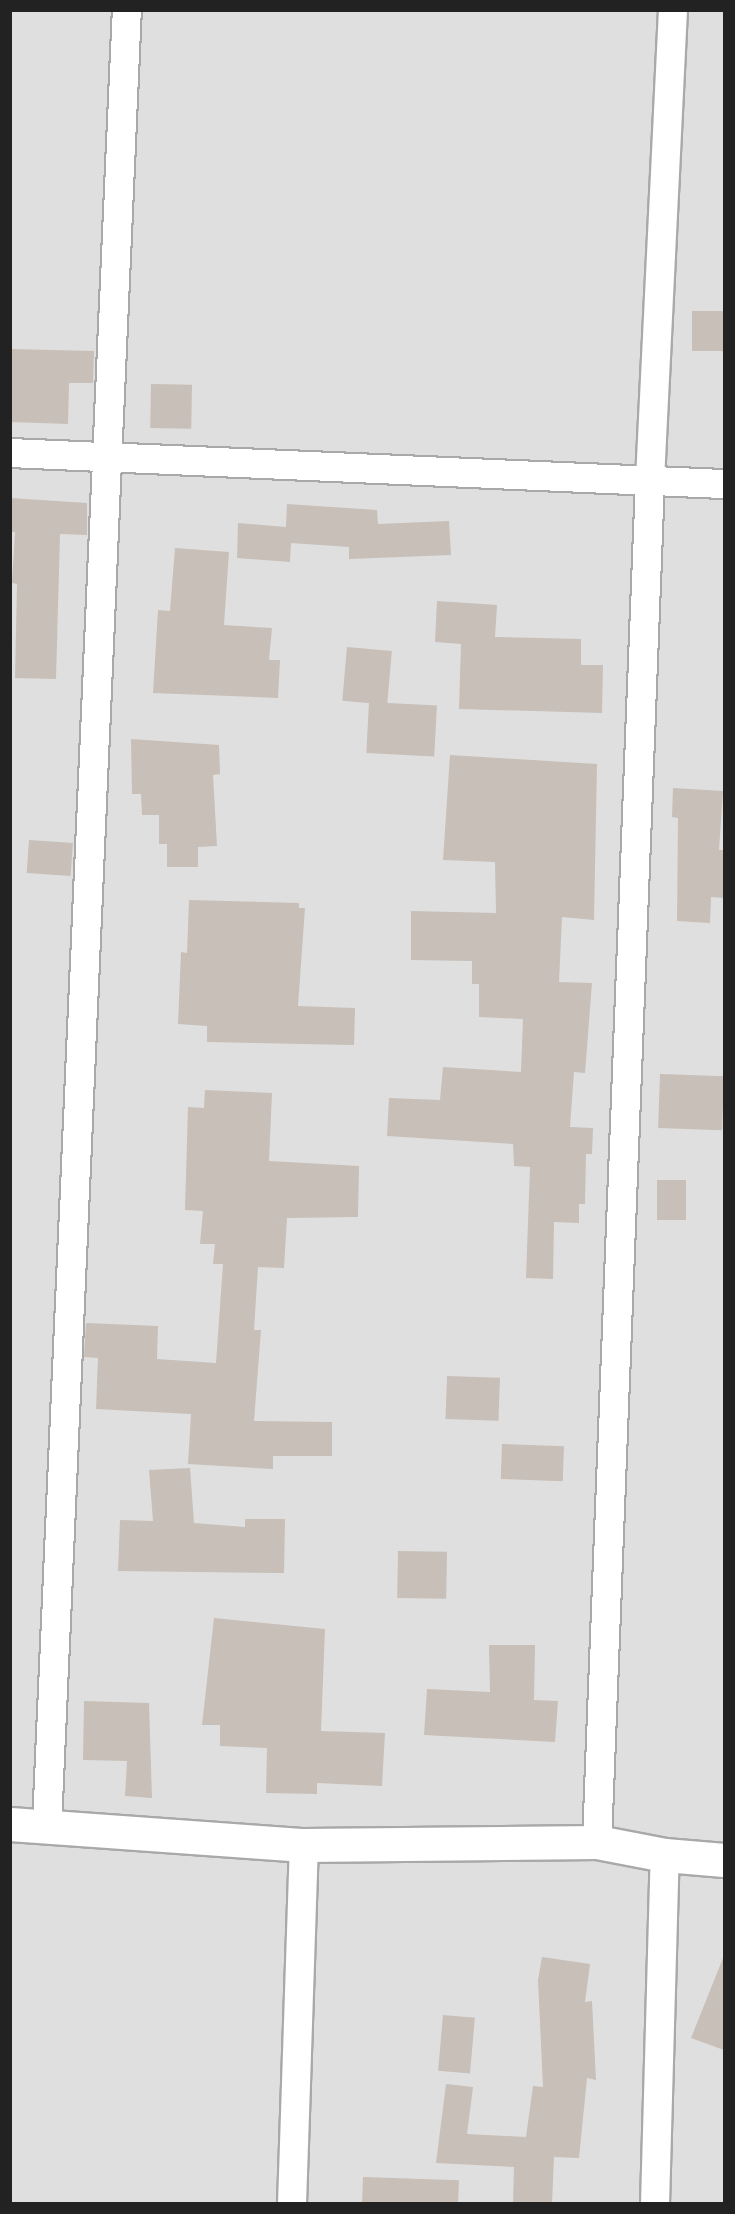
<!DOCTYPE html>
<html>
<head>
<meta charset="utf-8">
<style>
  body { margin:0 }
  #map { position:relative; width:735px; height:2214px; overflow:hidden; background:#f2efe9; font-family:"DejaVu Sans",sans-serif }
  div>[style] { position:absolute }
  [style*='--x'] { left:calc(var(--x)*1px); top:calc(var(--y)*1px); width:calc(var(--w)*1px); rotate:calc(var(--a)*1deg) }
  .residential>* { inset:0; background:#e0dfdf; transform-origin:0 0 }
  .building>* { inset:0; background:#c7bfb8; transform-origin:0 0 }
  .roads { filter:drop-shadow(2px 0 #a9a9a9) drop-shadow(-2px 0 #a9a9a9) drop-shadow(0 2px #a9a9a9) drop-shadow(0 -2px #a9a9a9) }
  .minor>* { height:28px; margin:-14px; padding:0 14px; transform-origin:14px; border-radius:14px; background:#fff }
  .tertiary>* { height:33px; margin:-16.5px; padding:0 16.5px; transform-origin:16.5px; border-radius:16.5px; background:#fff }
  span { translate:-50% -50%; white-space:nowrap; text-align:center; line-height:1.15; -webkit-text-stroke:5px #fff; paint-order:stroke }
  .frame { position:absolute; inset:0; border:12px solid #222; pointer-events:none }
</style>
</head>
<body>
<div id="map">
  <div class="residential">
    <div style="left:11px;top:11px;width:713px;height:2192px"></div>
  </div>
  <div class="building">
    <div style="left:724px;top:311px;width:40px;height:32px;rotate:90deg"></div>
    <div style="clip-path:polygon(10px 349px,94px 351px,93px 383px,69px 383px,68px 424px,10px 422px)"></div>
    <div style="left:151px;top:384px;width:41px;height:44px;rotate:1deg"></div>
    <div style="clip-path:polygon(10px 498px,87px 503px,87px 535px,60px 534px,56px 679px,15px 678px,17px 584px,12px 583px,15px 532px,10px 532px)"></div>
    <div style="clip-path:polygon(287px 504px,377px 510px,378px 524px,449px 521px,451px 555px,349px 559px,349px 547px,291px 543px,290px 562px,237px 558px,238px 523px,286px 527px)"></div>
    <div style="clip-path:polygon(175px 548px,229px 552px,224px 625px,272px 628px,269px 660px,280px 660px,278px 698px,153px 693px,158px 610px,170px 611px)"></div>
    <div style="clip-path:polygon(437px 601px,497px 605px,495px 637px,581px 639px,581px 665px,603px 665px,602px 713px,459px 709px,461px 644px,435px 642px)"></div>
    <div style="left:347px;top:647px;width:45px;height:54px;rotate:5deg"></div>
    <div style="left:369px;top:702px;width:68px;height:51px;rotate:3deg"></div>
    <div style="clip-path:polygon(131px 739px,219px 745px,220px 774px,213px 775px,217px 846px,198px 847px,198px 867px,167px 867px,167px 844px,159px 844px,159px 815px,142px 815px,141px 794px,132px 794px)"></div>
    <div style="clip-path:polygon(450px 755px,597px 764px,594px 920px,562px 917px,559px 982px,592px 983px,585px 1073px,574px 1072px,570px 1127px,593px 1128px,592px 1154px,586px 1154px,585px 1204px,579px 1204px,579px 1223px,554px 1222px,553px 1279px,526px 1278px,530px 1167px,514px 1166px,513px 1144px,387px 1136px,389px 1098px,440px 1100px,443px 1067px,521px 1072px,523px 1019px,479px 1017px,479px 984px,472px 984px,472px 961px,411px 960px,411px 911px,496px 913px,495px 862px,443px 860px)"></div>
    <div style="clip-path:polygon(673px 788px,723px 791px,719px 850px,724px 850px,724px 898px,711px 897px,710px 923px,677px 921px,678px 818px,672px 817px)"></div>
    <div style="left:29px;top:840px;width:44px;height:33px;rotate:4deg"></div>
    <div style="clip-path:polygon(189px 900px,299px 903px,299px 908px,305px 908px,298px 1006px,355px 1008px,354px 1045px,207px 1042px,207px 1026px,178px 1024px,181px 952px,187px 953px)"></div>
    <div style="left:660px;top:1074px;width:64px;height:54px;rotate:2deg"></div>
    <div style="clip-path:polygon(205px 1090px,272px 1093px,269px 1161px,359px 1166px,358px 1217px,287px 1218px,284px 1268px,258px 1267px,254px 1330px,261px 1330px,254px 1421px,332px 1422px,332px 1456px,273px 1456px,273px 1469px,188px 1464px,191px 1414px,96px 1409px,98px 1358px,84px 1357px,86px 1323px,158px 1326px,157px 1359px,216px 1363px,223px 1264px,213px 1264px,215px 1244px,200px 1244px,203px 1211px,185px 1210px,188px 1107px,204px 1108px)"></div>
    <div style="left:657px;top:1180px;width:29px;height:40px"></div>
    <div style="left:447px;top:1376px;width:53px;height:43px;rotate:2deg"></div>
    <div style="left:502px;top:1444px;width:62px;height:35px;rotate:2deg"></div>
    <div style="clip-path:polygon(190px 1468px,194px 1523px,245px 1527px,245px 1519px,285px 1519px,284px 1573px,118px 1571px,120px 1520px,153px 1521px,149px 1470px)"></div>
    <div style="left:398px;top:1551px;width:49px;height:47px;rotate:1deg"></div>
    <div style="clip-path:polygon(214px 1618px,325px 1629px,321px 1731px,385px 1733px,382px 1786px,317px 1783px,317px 1794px,266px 1793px,267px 1748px,220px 1746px,220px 1725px,202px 1725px)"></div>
    <div style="clip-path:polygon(489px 1645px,535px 1645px,534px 1700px,558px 1701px,555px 1742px,424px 1735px,427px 1689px,490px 1692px)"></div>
    <div style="clip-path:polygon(84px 1701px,149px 1703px,152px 1798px,125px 1796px,127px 1761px,83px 1760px)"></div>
    <div style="clip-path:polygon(542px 1957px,590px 1964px,585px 2002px,592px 2001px,596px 2080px,587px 2078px,579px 2158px,554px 2157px,552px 2204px,513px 2204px,514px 2167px,436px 2163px,446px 2084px,473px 2087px,467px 2134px,526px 2137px,533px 2086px,543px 2087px,538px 1980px)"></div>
    <div style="clip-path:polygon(723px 1958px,724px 1958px,724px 2050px,691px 2038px)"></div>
    <div style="left:443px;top:2015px;width:32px;height:56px;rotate:5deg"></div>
    <div style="left:363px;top:2177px;width:96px;height:27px;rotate:2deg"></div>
  </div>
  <div class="roads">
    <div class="minor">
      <div style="--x:10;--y:453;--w:715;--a:2.49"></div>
      <div style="--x:47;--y:1825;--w:1817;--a:-87.48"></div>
      <div style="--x:597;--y:1842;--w:1363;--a:-87.77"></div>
      <div style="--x:650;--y:480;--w:471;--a:-87.2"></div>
      <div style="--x:292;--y:2204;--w:359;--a:-88.1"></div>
      <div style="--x:655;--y:2204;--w:349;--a:-88.4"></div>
    </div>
    <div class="tertiary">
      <div style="--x:10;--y:1824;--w:295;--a:4.1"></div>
      <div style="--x:304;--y:1845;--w:293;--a:-0.6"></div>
      <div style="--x:597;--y:1842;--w:69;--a:10.8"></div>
      <div style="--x:665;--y:1855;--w:59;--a:4.8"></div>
    </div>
  </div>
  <div class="frame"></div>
</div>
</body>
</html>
